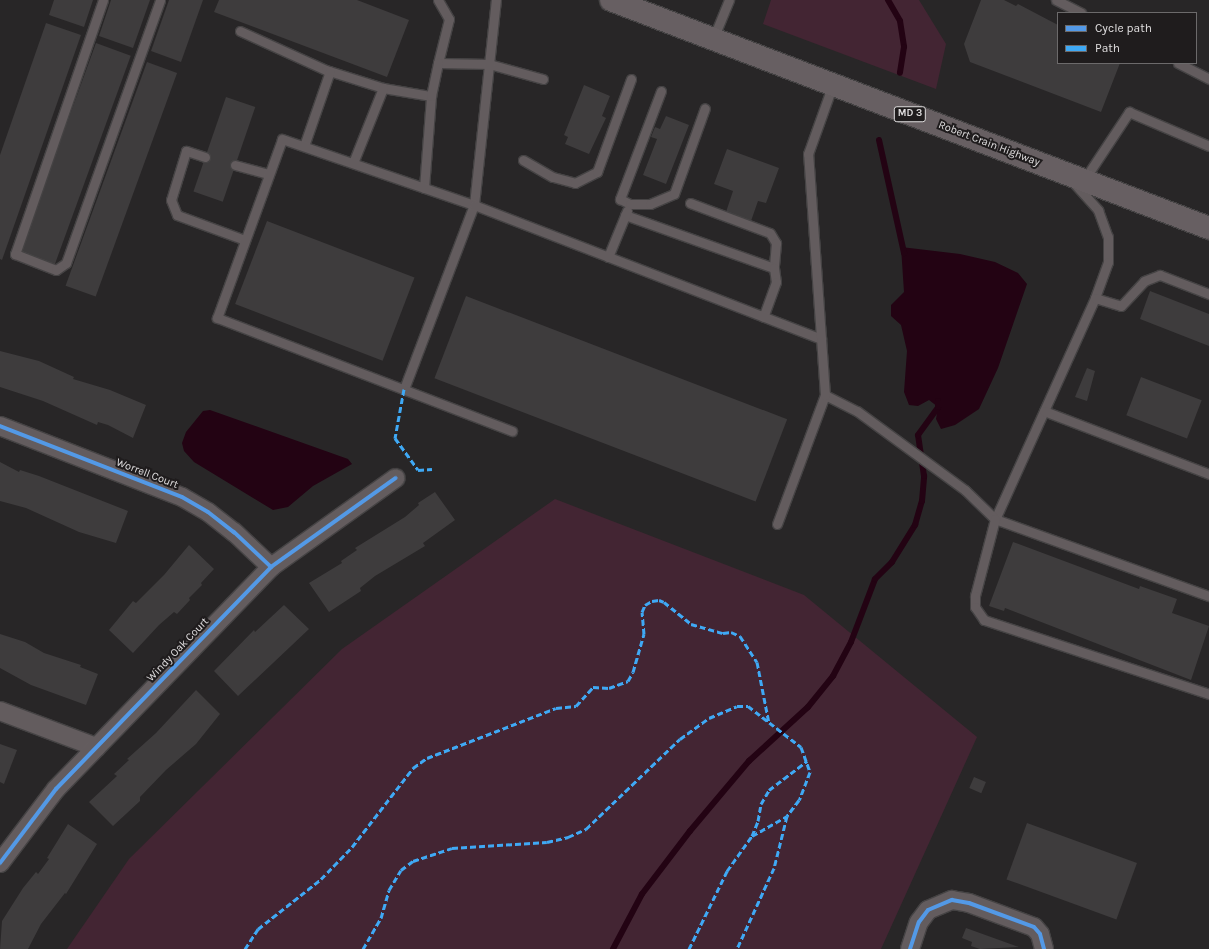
<!DOCTYPE html>
<html>
<head>
<meta charset="utf-8">
<style>
  body { margin:0 }
  #map { position:relative; width:1209px; height:949px; overflow:hidden; background:#282627; font-family:Karla,sans-serif }
  div>[style] { position:absolute }
  [style*='--x'] { left:calc(var(--x)*1px); top:calc(var(--y)*1px); width:calc(var(--w)*1px); rotate:calc(var(--a)*1deg) }
  .green>* { inset:0; background:#432533 }
  .water>* { inset:0; background:#230313 }
  .stream>* { height:6px; margin:-3px; padding:0 3px; transform-origin:3px; border-radius:3px; background:#230313 }
  .building>* { inset:0; background:#3e3c3d; transform-origin:0 0 }
  .roads { filter:drop-shadow(1px 0 #454344) drop-shadow(-1px 0 #454344) drop-shadow(0 1px #454344) drop-shadow(0 -1px #454344) }
  .service>* { height:9px; margin:-4.5px; padding:0 4.5px; transform-origin:4.5px; border-radius:4.5px; background:#635c5e }
  .minor>* { height:18px; margin:-9px; padding:0 9px; transform-origin:9px; border-radius:9px; background:#635c5e }
  .trunk>* { height:22px; margin:-11px; padding:0 11px; transform-origin:11px; border-radius:11px; background:#675f62 }
  .quiet>* { height:3px; margin-top:-1.5px; transform-origin:0; background:repeating-linear-gradient(90deg,#3fa9f5 0 6px,transparent 0 9px) }
  .cycleway>* { height:4px; margin:-2px; padding:0 2px; transform-origin:2px; border-radius:2px; background:#5399e6 }
  span { translate:-50% -50%; white-space:nowrap; text-align:center; line-height:1.15; -webkit-text-stroke:4px #1f1c1d; paint-order:stroke }
  .shield-label span { padding:1px 3px; background:#1f1c1d; border:1px solid; border-radius:3px; -webkit-text-stroke-width:0 }
  .shield-label { font-size:10px; color:#e0dedf; font-weight:700 }
  .street-label { font-size:11px; color:#e0dedf }
  .legend { position:absolute; left:1057px; top:12px; width:140px; height:52px; box-sizing:border-box; background:#1f1c1d; border:1px solid #6c6a6b; margin:0; padding:5px 7px; list-style:none; font-size:12px; color:#e0dedf }
  .legend li { display:flex; align-items:center; gap:8px; height:20px }
  .legend b { width:20px; border:1px solid #6c6a6b }
</style>
</head>
<body>
<div id="map">
  <div class="green">
    <div style="clip-path:polygon(771px 0,919px 0,946px 44px,936px 89px,763px 24px)"></div>
    <div style="clip-path:polygon(555px 499px,804px 595px,977px 737px,881px 949px,67px 949px,129px 859px,342px 649px)"></div>
  </div>
  <div class="water">
    <div style="clip-path:polygon(901px 247px,960px 254px,995px 262px,1018px 273px,1027px 284px,998px 368px,979px 409px,955px 425px,941px 429px,936px 419px,938px 407px,929px 400px,918px 406px,909px 405px,904px 392px,907px 351px,901px 325px,891px 316px,891px 305px,904px 292px)"></div>
    <div style="clip-path:polygon(210px 410px,348px 459px,352px 464px,313px 486px,288px 507px,273px 510px,194px 462px,184px 451px,182px 443px,186px 432px,203px 411px)"></div>
  </div>
  <div class="stream">
    <div style="--x:888;--y:0;--w:24;--a:60"></div>
    <div style="--x:900;--y:21;--w:26;--a:81"></div>
    <div style="--x:904;--y:47;--w:26;--a:99"></div>
    <div style="--x:879;--y:140;--w:116;--a:77.5"></div>
    <div style="--x:613;--y:949;--w:62;--a:-62.2"></div>
    <div style="--x:642;--y:894;--w:79;--a:-52.7"></div>
    <div style="--x:690;--y:831;--w:92;--a:-49.9"></div>
    <div style="--x:749;--y:761;--w:80;--a:-42.5"></div>
    <div style="--x:808;--y:707;--w:40;--a:-51"></div>
    <div style="--x:833;--y:676;--w:38;--a:-62"></div>
    <div style="--x:851;--y:642;--w:67;--a:-69.1"></div>
    <div style="--x:875;--y:579;--w:24;--a:-45"></div>
    <div style="--x:892;--y:562;--w:44;--a:-58.1"></div>
    <div style="--x:915;--y:525;--w:25;--a:-74"></div>
    <div style="--x:922;--y:501;--w:25;--a:-85"></div>
    <div style="--x:924;--y:476;--w:41;--a:-98.3"></div>
    <div style="--x:918;--y:435;--w:34;--a:-54"></div>
    <div style="--x:938;--y:407;--w:6;--a:-90"></div>
  </div>
  <div class="building">
    <div style="clip-path:polygon(54px 0,93px 0,84px 27px,49px 15px)"></div>
    <div style="clip-path:polygon(111px 0,150px 0,133px 48px,99px 36px)"></div>
    <div style="clip-path:polygon(169px 0,203px 0,181px 62px,151px 51px)"></div>
    <div style="clip-path:polygon(219px 0,357px 0,409px 20px,387px 77px,214px 12px)"></div>
    <div style="clip-path:polygon(981px 0,1004px 0,1016px 6px,1018px 4px,1058px 25px,1058px 63px,1120px 63px,1101px 112px,970px 62px,964px 44px)"></div>
    <div style="clip-path:polygon(46px 23px,81px 35px,2px 260px,0 259px,0 155px)"></div>
    <div style="left:96px;top:43px;width:37px;height:223px;rotate:20deg"></div>
    <div style="left:147px;top:62px;width:32px;height:238px;rotate:20deg"></div>
    <div style="clip-path:polygon(584px 85px,610px 96px,602px 116px,606px 118px,589px 154px,565px 144px,568px 137px,564px 135px)"></div>
    <div style="left:226px;top:97px;width:31px;height:100px;rotate:19deg"></div>
    <div style="clip-path:polygon(666px 116px,689px 125px,666px 184px,643px 175px,657px 139px,651px 137px,655px 127px,660px 129px)"></div>
    <div style="clip-path:polygon(727px 149px,779px 168px,766px 203px,758px 201px,751px 221px,726px 212px,733px 191px,714px 184px)"></div>
    <div style="left:267px;top:221px;width:158px;height:89px;rotate:21deg"></div>
    <div style="clip-path:polygon(1150px 291px,1209px 314px,1209px 346px,1140px 319px)"></div>
    <div style="left:466px;top:296px;width:344px;height:88px;rotate:21deg"></div>
    <div style="clip-path:polygon(0 351px,39px 361px,74px 377px,73px 379px,110px 390px,146px 405px,133px 438px,108px 425px,98px 422px,97px 425px,43px 401px,0 387px)"></div>
    <div style="clip-path:polygon(1087px 368px,1095px 371px,1087px 401px,1075px 397px)"></div>
    <div style="left:1141px;top:377px;width:65px;height:41px;rotate:21deg"></div>
    <div style="clip-path:polygon(0 462px,19px 472px,20px 470px,39px 476px,128px 511px,116px 543px,79px 532px,26px 508px,0 501px)"></div>
    <div style="clip-path:polygon(435px 492px,455px 520px,423px 543px,425px 546px,375px 576px,360px 588px,361px 591px,329px 612px,309px 583px,342px 563px,341px 561px,357px 550px,355px 548px,405px 517px,419px 505px,418px 503px)"></div>
    <div style="clip-path:polygon(1013px 542px,1139px 589px,1140px 586px,1177px 599px,1172px 613px,1209px 626px,1191px 680px,1005px 608px,1004px 611px,989px 606px)"></div>
    <div style="clip-path:polygon(189px 545px,214px 569px,201px 583px,202px 585px,189px 598px,190px 600px,177px 614px,174px 612px,159px 625px,133px 653px,109px 630px,133px 601px,136px 603px,164px 575px)"></div>
    <div style="clip-path:polygon(284px 605px,309px 629px,238px 696px,214px 671px,254px 630px,255px 632px)"></div>
    <div style="clip-path:polygon(0 634px,25px 642px,44px 653px,81px 665px,80px 667px,98px 674px,86px 705px,31px 685px,0 668px)"></div>
    <div style="clip-path:polygon(196px 690px,220px 714px,196px 744px,166px 770px,140px 797px,140px 801px,113px 826px,89px 802px,117px 776px,114px 774px,129px 760px,127px 759px,156px 733px)"></div>
    <div style="clip-path:polygon(0 744px,17px 750px,4px 784px,0 782px)"></div>
    <div style="left:974px;top:777px;width:13px;height:12px;rotate:23deg"></div>
    <div style="left:1027px;top:823px;width:117px;height:60px;rotate:20deg"></div>
    <div style="clip-path:polygon(68px 824px,97px 844px,66px 894px,65px 893px,41px 924px,28px 949px,0 949px,2px 921px,23px 888px,36px 872px,38px 874px,49px 859px,47px 858px)"></div>
    <div style="clip-path:polygon(966px 928px,1019px 947px,980px 949px,971px 946px,972px 942px,962px 938px)"></div>
  </div>
  <div class="roads">
    <div class="service">
      <div style="--x:103;--y:0;--w:269;--a:109.1"></div>
      <div style="--x:15;--y:254;--w:44;--a:21.3"></div>
      <div style="--x:56;--y:270;--w:12;--a:-35"></div>
      <div style="--x:66;--y:263;--w:279;--a:-70.3"></div>
      <div style="--x:438;--y:0;--w:22;--a:60"></div>
      <div style="--x:449;--y:19;--w:45;--a:104"></div>
      <div style="--x:438;--y:63;--w:51;--a:1.1"></div>
      <div style="--x:489;--y:64;--w:56;--a:15.5"></div>
      <div style="--x:1056;--y:0;--w:28;--a:27"></div>
      <div style="--x:240;--y:31;--w:94;--a:24.4"></div>
      <div style="--x:326;--y:70;--w:60;--a:17.5"></div>
      <div style="--x:383;--y:88;--w:49;--a:9.5"></div>
      <div style="--x:713;--y:39;--w:42;--a:-67.7"></div>
      <div style="--x:1178;--y:63;--w:35;--a:27"></div>
      <div style="--x:661;--y:91;--w:116;--a:110.8"></div>
      <div style="--x:620;--y:199;--w:11;--a:27"></div>
      <div style="--x:630;--y:204;--w:20;--a:0"></div>
      <div style="--x:650;--y:204;--w:26;--a:-23"></div>
      <div style="--x:674;--y:194;--w:91;--a:-70.2"></div>
      <div style="--x:304;--y:146;--w:79;--a:-70.9"></div>
      <div style="--x:205;--y:157;--w:20;--a:-162"></div>
      <div style="--x:186;--y:151;--w:51;--a:107"></div>
      <div style="--x:171;--y:200;--w:16;--a:68"></div>
      <div style="--x:177;--y:215;--w:72;--a:20.2"></div>
      <div style="--x:523;--y:160;--w:34;--a:30"></div>
      <div style="--x:553;--y:177;--w:23;--a:15"></div>
      <div style="--x:575;--y:183;--w:25;--a:-27"></div>
      <div style="--x:597;--y:172;--w:99;--a:-69.9"></div>
      <div style="--x:353;--y:163;--w:81;--a:-68.2"></div>
      <div style="--x:235;--y:165;--w:35;--a:15"></div>
      <div style="--x:1084;--y:180;--w:82;--a:-56.5"></div>
      <div style="--x:1129;--y:112;--w:87;--a:23"></div>
      <div style="--x:1073;--y:182;--w:38;--a:48"></div>
      <div style="--x:1098;--y:210;--w:29;--a:70"></div>
      <div style="--x:1108;--y:237;--w:25;--a:90"></div>
      <div style="--x:1108;--y:262;--w:38;--a:110"></div>
      <div style="--x:1095;--y:298;--w:243;--a:114.3"></div>
      <div style="--x:995;--y:519;--w:227;--a:19.8"></div>
      <div style="--x:424;--y:188;--w:92;--a:-85.6"></div>
      <div style="--x:431;--y:96;--w:34;--a:-78"></div>
      <div style="--x:690;--y:203;--w:85;--a:20.6"></div>
      <div style="--x:770;--y:233;--w:12;--a:59"></div>
      <div style="--x:776;--y:243;--w:25;--a:95"></div>
      <div style="--x:625;--y:215;--w:158;--a:19.6"></div>
      <div style="--x:774;--y:268;--w:14;--a:82"></div>
      <div style="--x:776;--y:282;--w:37;--a:110"></div>
      <div style="--x:608;--y:257;--w:50;--a:-67.6"></div>
      <div style="--x:1095;--y:298;--w:27;--a:17"></div>
      <div style="--x:1121;--y:306;--w:34;--a:-47"></div>
      <div style="--x:1144;--y:281;--w:17;--a:-21"></div>
      <div style="--x:1160;--y:275;--w:53;--a:21.2"></div>
      <div style="--x:404;--y:389;--w:197;--a:-69.2"></div>
      <div style="--x:474;--y:205;--w:206;--a:-83.9"></div>
      <div style="--x:825;--y:395;--w:36;--a:27"></div>
      <div style="--x:857;--y:411;--w:134;--a:36.2"></div>
      <div style="--x:965;--y:490;--w:42;--a:44"></div>
      <div style="--x:995;--y:519;--w:80;--a:104.6"></div>
      <div style="--x:975;--y:596;--w:11;--a:90"></div>
      <div style="--x:975;--y:607;--w:16;--a:55"></div>
      <div style="--x:984;--y:620;--w:237;--a:18.2"></div>
      <div style="--x:1044;--y:411;--w:177;--a:20.9"></div>
      <div style="--x:512;--y:431;--w:316;--a:-159"></div>
      <div style="--x:217;--y:318;--w:190;--a:-70"></div>
      <div style="--x:282;--y:139;--w:203;--a:19"></div>
      <div style="--x:474;--y:205;--w:372;--a:21.1"></div>
      <div style="--x:777;--y:524;--w:138;--a:-69.6"></div>
      <div style="--x:825;--y:395;--w:242;--a:-94"></div>
      <div style="--x:808;--y:154;--w:74;--a:-70.3"></div>
    </div>
    <div class="minor">
      <div style="--x:0;--y:426;--w:195;--a:21.3"></div>
      <div style="--x:182;--y:497;--w:30;--a:30"></div>
      <div style="--x:208;--y:512;--w:33;--a:38"></div>
      <div style="--x:234;--y:532;--w:51;--a:43.4"></div>
      <div style="--x:0;--y:711;--w:103;--a:20.6"></div>
      <div style="--x:0;--y:863;--w:93;--a:-52.9"></div>
      <div style="--x:56;--y:789;--w:309;--a:-45.9"></div>
      <div style="--x:271;--y:567;--w:153;--a:-35.5"></div>
      <div style="--x:910;--y:949;--w:28;--a:-72"></div>
      <div style="--x:919;--y:922;--w:15;--a:-53"></div>
      <div style="--x:928;--y:910;--w:26;--a:-23"></div>
      <div style="--x:952;--y:900;--w:17;--a:10"></div>
      <div style="--x:969;--y:903;--w:69;--a:20.3"></div>
      <div style="--x:1034;--y:927;--w:9;--a:49"></div>
      <div style="--x:1040;--y:934;--w:16;--a:75"></div>
    </div>
    <div class="trunk">
      <div style="--x:611;--y:0;--w:640;--a:20.87"></div>
    </div>
  </div>
  <div class="quiet">
    <div style="--x:404;--y:389;--w:50;--a:100.4"></div>
    <div style="--x:395;--y:438;--w:39;--a:54"></div>
    <div style="--x:418;--y:470;--w:14;--a:-4"></div>
    <div style="--x:752;--y:836;--w:40;--a:-29.7"></div>
    <div style="--x:245;--y:949;--w:24;--a:-57"></div>
    <div style="--x:258;--y:929;--w:80;--a:-38.4"></div>
    <div style="--x:321;--y:879;--w:45;--a:-45.9"></div>
    <div style="--x:352;--y:847;--w:100;--a:-52.3"></div>
    <div style="--x:413;--y:768;--w:17;--a:-36"></div>
    <div style="--x:427;--y:758;--w:138;--a:-21.2"></div>
    <div style="--x:556;--y:708;--w:20;--a:-6"></div>
    <div style="--x:576;--y:706;--w:25;--a:-48"></div>
    <div style="--x:593;--y:687;--w:16;--a:4"></div>
    <div style="--x:609;--y:688;--w:20;--a:-20"></div>
    <div style="--x:628;--y:681;--w:10;--a:-61"></div>
    <div style="--x:633;--y:672;--w:40;--a:-74"></div>
    <div style="--x:644;--y:634;--w:22;--a:-95"></div>
    <div style="--x:642;--y:612;--w:8;--a:-67"></div>
    <div style="--x:645;--y:605;--w:8;--a:-30"></div>
    <div style="--x:652;--y:601;--w:7;--a:-8"></div>
    <div style="--x:659;--y:600;--w:5;--a:22"></div>
    <div style="--x:664;--y:602;--w:35;--a:39"></div>
    <div style="--x:691;--y:624;--w:33;--a:16"></div>
    <div style="--x:723;--y:633;--w:8;--a:-7"></div>
    <div style="--x:731;--y:632;--w:10;--a:24"></div>
    <div style="--x:740;--y:636;--w:31;--a:57"></div>
    <div style="--x:757;--y:662;--w:62;--a:78.9"></div>
    <div style="--x:363;--y:949;--w:36;--a:-60"></div>
    <div style="--x:381;--y:918;--w:29;--a:-74"></div>
    <div style="--x:389;--y:890;--w:23;--a:-59"></div>
    <div style="--x:401;--y:870;--w:15;--a:-37"></div>
    <div style="--x:413;--y:861;--w:41;--a:-18.4"></div>
    <div style="--x:452;--y:848;--w:95;--a:-3.6"></div>
    <div style="--x:547;--y:842;--w:22;--a:-13"></div>
    <div style="--x:568;--y:837;--w:20;--a:-24"></div>
    <div style="--x:586;--y:829;--w:130;--a:-43.8"></div>
    <div style="--x:680;--y:739;--w:36;--a:-36"></div>
    <div style="--x:709;--y:718;--w:30;--a:-23"></div>
    <div style="--x:737;--y:706;--w:11;--a:0"></div>
    <div style="--x:748;--y:706;--w:67;--a:37.7"></div>
    <div style="--x:801;--y:747;--w:27;--a:70"></div>
    <div style="--x:810;--y:772;--w:30;--a:111"></div>
    <div style="--x:799;--y:800;--w:20;--a:127"></div>
    <div style="--x:787;--y:816;--w:54;--a:104"></div>
    <div style="--x:774;--y:868;--w:89;--a:114.6"></div>
    <div style="--x:689;--y:949;--w:87;--a:-64"></div>
    <div style="--x:727;--y:871;--w:43;--a:-54.5"></div>
    <div style="--x:752;--y:836;--w:16;--a:-68"></div>
    <div style="--x:758;--y:821;--w:17;--a:-80"></div>
    <div style="--x:761;--y:804;--w:16;--a:-60"></div>
    <div style="--x:769;--y:790;--w:48;--a:-37.3"></div>
  </div>
  <div class="cycleway">
    <div style="--x:0;--y:426;--w:195;--a:21.3"></div>
    <div style="--x:182;--y:497;--w:30;--a:30"></div>
    <div style="--x:208;--y:512;--w:33;--a:38"></div>
    <div style="--x:234;--y:532;--w:51;--a:43.4"></div>
    <div style="--x:0;--y:863;--w:93;--a:-52.9"></div>
    <div style="--x:56;--y:789;--w:309;--a:-45.9"></div>
    <div style="--x:271;--y:567;--w:153;--a:-35.5"></div>
    <div style="--x:910;--y:949;--w:28;--a:-72"></div>
    <div style="--x:919;--y:922;--w:15;--a:-53"></div>
    <div style="--x:928;--y:910;--w:26;--a:-23"></div>
    <div style="--x:952;--y:900;--w:17;--a:10"></div>
    <div style="--x:969;--y:903;--w:69;--a:20.3"></div>
    <div style="--x:1034;--y:927;--w:9;--a:49"></div>
    <div style="--x:1040;--y:934;--w:16;--a:75"></div>
  </div>
  <div class="shield-label">
    <span style="left:910px;top:114px">MD 3</span>
  </div>
  <div class="street-label">
    <span style="left:989px;top:144px;rotate:21deg">Robert Crain Highway</span>
    <span style="left:147px;top:474px;rotate:21deg">Worrell Court</span>
    <span style="left:178px;top:650px;rotate:-46deg">Windy Oak Court</span>
  </div>
  <ul class="legend">
  <li><b style="height:5px;background:#5399e6"></b>Cycle path</li>
  <li><b style="height:5px;background:#3fa9f5"></b>Path</li>
  </ul>
</div>
</body>
</html>
